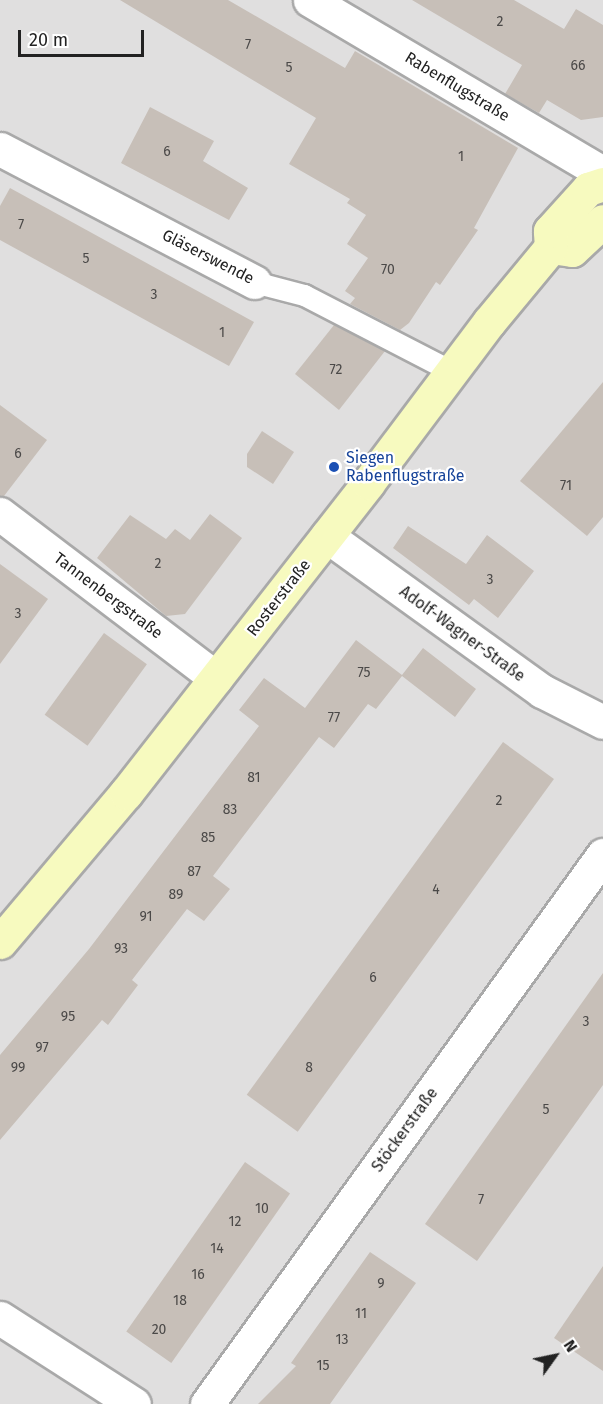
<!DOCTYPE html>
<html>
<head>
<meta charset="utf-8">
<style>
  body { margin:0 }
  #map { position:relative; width:603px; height:1404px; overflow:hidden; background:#f2efe9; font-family:"Fira Sans",sans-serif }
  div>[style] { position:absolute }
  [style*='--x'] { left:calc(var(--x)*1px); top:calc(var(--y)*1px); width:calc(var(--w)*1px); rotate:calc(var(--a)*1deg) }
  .residential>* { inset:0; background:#e0dfdf; transform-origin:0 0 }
  .building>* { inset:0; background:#c7bfb8; transform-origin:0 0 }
  .roads { filter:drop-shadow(2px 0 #a9a9a9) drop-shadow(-2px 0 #a9a9a9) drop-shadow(0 2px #a9a9a9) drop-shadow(0 -2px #a9a9a9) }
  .lane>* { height:21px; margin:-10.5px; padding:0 10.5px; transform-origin:10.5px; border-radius:10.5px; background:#fff }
  .street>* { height:33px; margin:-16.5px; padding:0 16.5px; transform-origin:16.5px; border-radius:16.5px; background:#fff }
  .secondary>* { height:33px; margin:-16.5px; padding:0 16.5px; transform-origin:16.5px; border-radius:16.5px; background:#f7fabf }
  .dots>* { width:16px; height:16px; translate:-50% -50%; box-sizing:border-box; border:3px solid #fff; border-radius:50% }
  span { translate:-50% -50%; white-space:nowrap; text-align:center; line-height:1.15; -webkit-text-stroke:4.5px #fff; paint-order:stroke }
  .number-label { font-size:14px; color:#4b4948 }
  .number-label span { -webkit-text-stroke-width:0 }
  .street-label { font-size:16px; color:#222 }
  .transit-label { font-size:16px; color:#164399 }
  .left { translate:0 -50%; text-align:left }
  .north { position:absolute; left:525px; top:1326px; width:60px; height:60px; -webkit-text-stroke:4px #fff; paint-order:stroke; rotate:57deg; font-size:16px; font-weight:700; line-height:24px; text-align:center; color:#222 }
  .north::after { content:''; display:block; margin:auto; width:21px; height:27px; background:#222; clip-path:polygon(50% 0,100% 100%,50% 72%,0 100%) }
  .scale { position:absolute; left:18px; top:30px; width:126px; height:27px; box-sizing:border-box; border:3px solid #222; border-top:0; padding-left:8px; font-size:18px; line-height:21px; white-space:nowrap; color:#222; -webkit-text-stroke:4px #fff; paint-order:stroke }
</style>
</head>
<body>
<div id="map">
  <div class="residential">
    <div style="left:0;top:0;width:603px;height:1404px"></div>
  </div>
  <div class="building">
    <div style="clip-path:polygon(120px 0,228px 0,345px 68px,355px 51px,518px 148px,474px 228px,478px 230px,440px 285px,436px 282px,409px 323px,400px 330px,350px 304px,355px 298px,345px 291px,368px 258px,347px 244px,366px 215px,347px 203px,350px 199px,289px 164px,316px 118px)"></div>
    <div style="clip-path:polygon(412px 0,514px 0,564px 29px,576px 9px,603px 25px,603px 117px,581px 120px,547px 100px,539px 113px,505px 94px,522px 65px)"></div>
    <div style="clip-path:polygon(150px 107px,214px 141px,203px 161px,248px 188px,229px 220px,121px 163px)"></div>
    <div style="clip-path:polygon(10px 188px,254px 322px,229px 366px,0 240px,0 206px)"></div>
    <div style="clip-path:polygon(334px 325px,385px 351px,339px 410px,295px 374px)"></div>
    <div style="clip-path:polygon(603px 382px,603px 517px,587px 536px,520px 481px)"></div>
    <div style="clip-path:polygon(0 405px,47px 440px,4px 496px,0 496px)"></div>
    <div style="clip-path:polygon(262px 431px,294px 452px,273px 484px,247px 467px,247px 454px)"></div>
    <div style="clip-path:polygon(210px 514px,242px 538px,185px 614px,166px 616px,97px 558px,130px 515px,166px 539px,175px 529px,190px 540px)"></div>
    <div style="clip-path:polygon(408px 526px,466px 564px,487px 535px,534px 571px,498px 618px,474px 599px,469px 605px,393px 548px)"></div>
    <div style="clip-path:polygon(0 564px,48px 599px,0 664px)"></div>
    <div style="left:104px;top:633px;width:53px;height:101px;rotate:36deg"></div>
    <div style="clip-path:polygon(356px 640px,402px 675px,423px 648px,476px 689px,455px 717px,402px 676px,376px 709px,368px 704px,334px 748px,319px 737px,213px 876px,230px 889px,204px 921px,187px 909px,132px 980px,138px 985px,108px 1025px,102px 1020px,0 1140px,0 1055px,89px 949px,259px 726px,239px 710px,264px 678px,305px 708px)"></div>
    <div style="left:503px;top:742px;width:63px;height:436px;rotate:36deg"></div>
    <div style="clip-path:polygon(603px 973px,603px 1085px,477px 1261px,425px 1224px)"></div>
    <div style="left:245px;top:1162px;width:55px;height:207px;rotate:35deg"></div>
    <div style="clip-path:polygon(370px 1252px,416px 1283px,330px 1404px,258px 1404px,296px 1366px,291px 1363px)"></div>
    <div style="clip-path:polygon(603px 1266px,603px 1371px,554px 1338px)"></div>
  </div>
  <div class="roads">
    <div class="lane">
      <div style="--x:254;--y:282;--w:52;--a:14.6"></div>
      <div style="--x:304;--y:295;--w:168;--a:27.3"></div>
    </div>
    <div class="street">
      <div style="--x:310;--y:0;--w:340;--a:30.6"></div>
      <div style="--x:0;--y:149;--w:287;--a:27.6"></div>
      <div style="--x:0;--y:514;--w:271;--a:37.2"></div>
      <div style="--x:327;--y:536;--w:265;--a:35.8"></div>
      <div style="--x:542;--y:691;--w:68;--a:26.9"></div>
      <div style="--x:0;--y:1318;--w:159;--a:32.7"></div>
      <div style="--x:207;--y:1404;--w:677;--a:-54.2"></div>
    </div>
    <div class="secondary">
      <div style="--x:551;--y:247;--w:21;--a:8"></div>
      <div style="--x:572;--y:250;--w:42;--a:-43.1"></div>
      <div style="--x:0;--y:942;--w:195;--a:-49.8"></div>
      <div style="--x:126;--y:793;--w:393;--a:-52"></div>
      <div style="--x:368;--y:483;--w:201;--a:-53.1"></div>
      <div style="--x:489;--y:322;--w:97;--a:-50.4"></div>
      <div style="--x:551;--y:247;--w:16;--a:-94"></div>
      <div style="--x:550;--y:231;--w:57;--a:-47.9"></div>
      <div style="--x:588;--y:189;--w:16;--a:-18"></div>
    </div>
  </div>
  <div class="dots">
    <div style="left:334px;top:467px;background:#1a4fb4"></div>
  </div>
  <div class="number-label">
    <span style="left:500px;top:22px">2</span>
    <span style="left:248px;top:45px">7</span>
    <span style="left:578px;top:66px">66</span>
    <span style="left:289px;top:68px">5</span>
    <span style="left:167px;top:152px">6</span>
    <span style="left:461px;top:157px">1</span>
    <span style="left:21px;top:225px">7</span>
    <span style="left:86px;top:259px">5</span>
    <span style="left:388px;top:270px">70</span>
    <span style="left:154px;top:295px">3</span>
    <span style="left:222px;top:333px">1</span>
    <span style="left:336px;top:370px">72</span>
    <span style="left:18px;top:454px">6</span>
    <span style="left:566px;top:486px">71</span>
    <span style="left:158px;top:564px">2</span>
    <span style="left:490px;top:580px">3</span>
    <span style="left:18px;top:614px">3</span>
    <span style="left:364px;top:673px">75</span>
    <span style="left:334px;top:718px">77</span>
    <span style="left:254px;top:778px">81</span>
    <span style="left:499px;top:801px">2</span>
    <span style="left:230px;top:810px">83</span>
    <span style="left:208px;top:838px">85</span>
    <span style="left:194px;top:872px">87</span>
    <span style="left:436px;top:890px">4</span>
    <span style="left:176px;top:895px">89</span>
    <span style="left:146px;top:917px">91</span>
    <span style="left:121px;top:949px">93</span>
    <span style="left:373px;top:978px">6</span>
    <span style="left:68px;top:1017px">95</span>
    <span style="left:586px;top:1022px">3</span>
    <span style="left:42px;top:1048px">97</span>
    <span style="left:18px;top:1068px">99</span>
    <span style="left:309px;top:1068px">8</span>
    <span style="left:546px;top:1110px">5</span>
    <span style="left:481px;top:1200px">7</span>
    <span style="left:262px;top:1209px">10</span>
    <span style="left:235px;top:1222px">12</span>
    <span style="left:217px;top:1249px">14</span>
    <span style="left:198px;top:1275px">16</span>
    <span style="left:381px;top:1284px">9</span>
    <span style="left:180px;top:1301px">18</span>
    <span style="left:361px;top:1314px">11</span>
    <span style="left:159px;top:1330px">20</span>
    <span style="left:342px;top:1340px">13</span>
    <span style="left:323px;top:1366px">15</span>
  </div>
  <div class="street-label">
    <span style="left:457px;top:87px;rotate:31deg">Rabenflugstraße</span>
    <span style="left:208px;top:257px;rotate:27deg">Gläserswende</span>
    <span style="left:108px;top:596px;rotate:37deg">Tannenbergstraße</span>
    <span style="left:279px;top:598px;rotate:-52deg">Rosterstraße</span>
    <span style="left:462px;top:634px;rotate:36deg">Adolf-Wagner-Straße</span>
    <span style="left:405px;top:1130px;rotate:-54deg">Stöckerstraße</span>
  </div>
  <div class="transit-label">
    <span class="left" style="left:346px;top:467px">Siegen<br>Rabenflugstraße</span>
  </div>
  <div class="north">N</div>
  <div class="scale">20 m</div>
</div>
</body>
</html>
